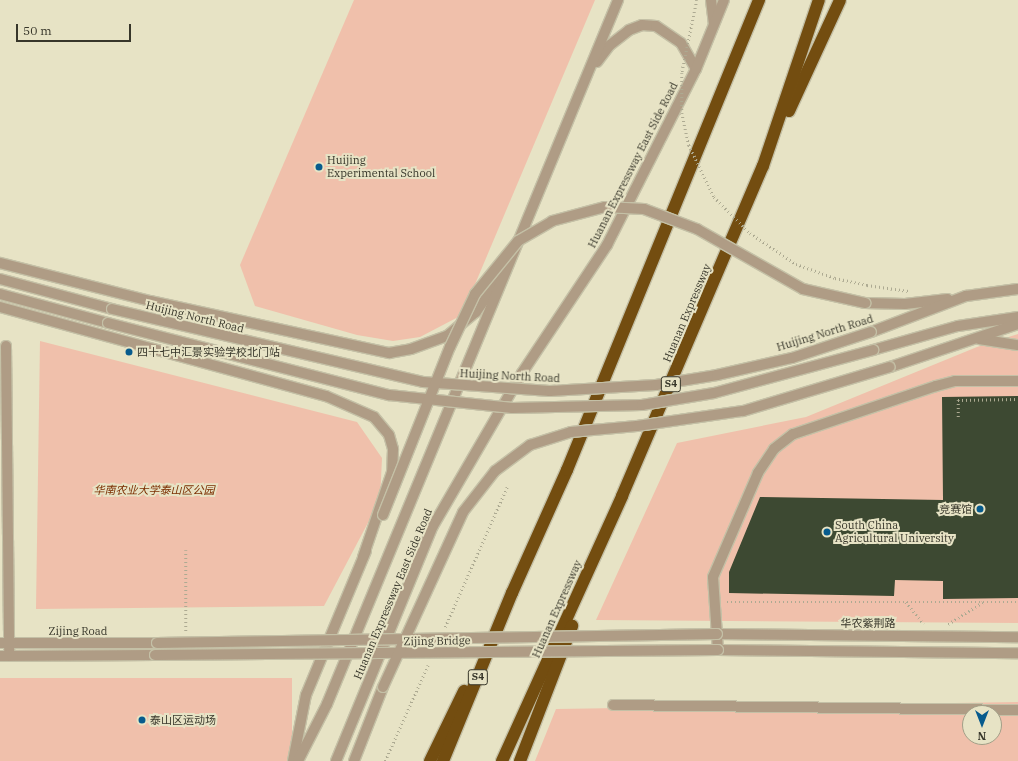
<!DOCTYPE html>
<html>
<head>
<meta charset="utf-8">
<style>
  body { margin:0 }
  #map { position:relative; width:1018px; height:761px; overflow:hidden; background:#e7e3c5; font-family:"IBM Plex Serif","Noto Sans SC",serif }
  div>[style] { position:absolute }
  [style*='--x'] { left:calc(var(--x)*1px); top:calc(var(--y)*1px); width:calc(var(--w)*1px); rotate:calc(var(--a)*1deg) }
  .green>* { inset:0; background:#f0c0ab; transform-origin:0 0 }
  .building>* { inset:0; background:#3d4932 }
  .path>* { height:2.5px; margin-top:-1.25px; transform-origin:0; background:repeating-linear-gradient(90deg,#adaa92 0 1px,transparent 0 4px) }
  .roads { filter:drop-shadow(1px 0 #c4c0a6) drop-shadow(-1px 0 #c4c0a6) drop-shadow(0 1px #c4c0a6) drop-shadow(0 -1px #c4c0a6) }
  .minor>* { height:10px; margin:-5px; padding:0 5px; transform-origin:5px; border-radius:5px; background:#af9c85 }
  .highway>* { height:12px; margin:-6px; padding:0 6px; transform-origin:6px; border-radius:6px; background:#734d10 }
  .path-bridge>* { height:2.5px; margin-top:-1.25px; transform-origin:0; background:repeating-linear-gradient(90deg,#adaa92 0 1px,transparent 0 4px) }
  .bridges { filter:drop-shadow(1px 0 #c4c0a6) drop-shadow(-1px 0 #c4c0a6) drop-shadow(0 1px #c4c0a6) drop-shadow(0 -1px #c4c0a6) }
  .minor-bridge>* { height:10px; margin:-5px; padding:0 5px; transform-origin:5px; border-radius:5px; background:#af9c85 }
  .dots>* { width:11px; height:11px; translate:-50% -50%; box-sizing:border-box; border:2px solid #e7e3c5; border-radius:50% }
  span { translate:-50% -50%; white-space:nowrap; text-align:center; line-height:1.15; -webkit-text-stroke:4px #e7e3c5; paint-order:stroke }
  .shield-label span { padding:1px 3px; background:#e7e3c5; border:1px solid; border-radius:3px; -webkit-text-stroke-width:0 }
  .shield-label { font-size:10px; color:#37362a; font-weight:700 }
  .poi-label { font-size:11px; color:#37362a }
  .left { translate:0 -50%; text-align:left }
  .right { translate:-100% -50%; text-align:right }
  .street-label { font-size:11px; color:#37362a }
  .park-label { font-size:11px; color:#7b2e00; font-style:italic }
  .north { position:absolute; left:962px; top:705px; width:40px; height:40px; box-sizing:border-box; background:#e7e3c5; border:1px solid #a19e87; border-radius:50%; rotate:180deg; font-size:11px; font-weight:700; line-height:16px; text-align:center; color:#37362a }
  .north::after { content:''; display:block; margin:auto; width:14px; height:18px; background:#075b8d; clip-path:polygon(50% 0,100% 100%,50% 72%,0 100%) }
  .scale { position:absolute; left:16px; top:24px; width:115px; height:18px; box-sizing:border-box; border:2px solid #37362a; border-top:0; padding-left:5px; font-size:12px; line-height:14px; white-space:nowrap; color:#37362a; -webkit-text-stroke:3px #e7e3c5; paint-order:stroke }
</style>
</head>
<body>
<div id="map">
  <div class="green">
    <div style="clip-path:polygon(354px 0,595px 0,462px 315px,420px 337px,393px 341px,357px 335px,255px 306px,240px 265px)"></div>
    <div style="clip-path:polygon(1018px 334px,1018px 623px,596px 620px,677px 443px,806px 417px,977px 347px)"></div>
    <div style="clip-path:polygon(40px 341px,357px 422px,382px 458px,380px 500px,324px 606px,36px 609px)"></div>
    <div style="left:0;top:678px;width:292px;height:83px"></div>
    <div style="clip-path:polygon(evenodd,1018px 702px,1018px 761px,535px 761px,556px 709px,1018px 702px,970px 713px,994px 713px,994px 737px,970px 737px,970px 713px)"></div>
  </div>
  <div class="building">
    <div style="clip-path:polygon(1018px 396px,1018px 598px,943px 599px,943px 581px,895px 580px,894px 596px,729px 593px,729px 572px,760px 497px,943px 500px,942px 397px)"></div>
  </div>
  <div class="path">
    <div style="--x:867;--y:285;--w:42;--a:8.1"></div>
    <div style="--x:958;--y:417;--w:17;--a:-90"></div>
    <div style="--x:958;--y:400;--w:60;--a:-1"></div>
    <div style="--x:186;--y:550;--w:82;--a:90"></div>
    <div style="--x:727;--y:602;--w:291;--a:0"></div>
    <div style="--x:906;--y:602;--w:28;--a:51"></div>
    <div style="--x:948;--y:624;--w:41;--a:-32.2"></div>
    <div style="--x:445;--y:627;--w:153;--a:-66.1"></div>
    <div style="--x:385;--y:761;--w:105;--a:-65.9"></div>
  </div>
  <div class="roads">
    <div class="minor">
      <div style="--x:711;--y:0;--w:24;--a:83"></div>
      <div style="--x:597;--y:62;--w:21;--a:-53"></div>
      <div style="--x:610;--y:45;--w:24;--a:-38"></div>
      <div style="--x:629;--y:30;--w:14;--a:-21"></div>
      <div style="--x:642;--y:25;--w:14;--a:4"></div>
      <div style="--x:656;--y:26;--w:30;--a:34"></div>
      <div style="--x:681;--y:43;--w:30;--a:60"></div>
      <div style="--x:0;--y:263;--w:155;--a:14.2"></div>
      <div style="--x:150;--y:301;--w:245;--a:12.3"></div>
      <div style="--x:389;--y:353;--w:22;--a:-10"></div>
      <div style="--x:411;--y:349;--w:38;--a:-20"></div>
      <div style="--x:447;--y:336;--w:38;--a:-40"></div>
      <div style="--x:476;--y:312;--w:42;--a:-55.6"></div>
      <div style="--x:0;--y:279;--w:116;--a:15"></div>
      <div style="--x:0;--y:294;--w:112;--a:15"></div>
      <div style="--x:865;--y:303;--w:40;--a:1.4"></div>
      <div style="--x:905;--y:304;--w:43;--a:-6.6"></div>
      <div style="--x:0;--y:307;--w:338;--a:15.3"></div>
      <div style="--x:326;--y:396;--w:52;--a:23.6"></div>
      <div style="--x:374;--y:417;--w:23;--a:50"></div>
      <div style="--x:389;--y:435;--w:15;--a:74"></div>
      <div style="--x:393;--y:449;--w:23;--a:92"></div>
      <div style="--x:392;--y:472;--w:90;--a:108.8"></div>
      <div style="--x:871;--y:332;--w:102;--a:-20.8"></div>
      <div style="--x:966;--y:296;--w:52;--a:-7.7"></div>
      <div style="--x:979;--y:339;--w:39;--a:9"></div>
      <div style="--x:6;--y:346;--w:310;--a:89.4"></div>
      <div style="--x:873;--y:350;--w:88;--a:-15.8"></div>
      <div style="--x:958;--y:326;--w:61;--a:-8.5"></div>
      <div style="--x:890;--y:367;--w:135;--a:-18.6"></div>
      <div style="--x:1018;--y:381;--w:63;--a:180"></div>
      <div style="--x:955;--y:381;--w:20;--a:165"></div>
      <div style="--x:936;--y:386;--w:151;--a:161.4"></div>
      <div style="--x:793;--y:434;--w:24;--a:142"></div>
      <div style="--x:774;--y:449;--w:29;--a:124"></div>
      <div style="--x:758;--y:473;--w:113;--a:113.4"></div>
      <div style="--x:713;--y:577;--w:73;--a:86.1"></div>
      <div style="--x:718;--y:650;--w:300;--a:0.6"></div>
      <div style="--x:717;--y:634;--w:301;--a:0.6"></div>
      <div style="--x:0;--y:643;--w:157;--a:0"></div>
      <div style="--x:0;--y:656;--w:155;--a:-0.4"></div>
      <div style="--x:613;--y:705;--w:405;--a:0.7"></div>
      <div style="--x:293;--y:761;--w:67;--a:-78.9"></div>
      <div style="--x:306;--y:695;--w:156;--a:-67.4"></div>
      <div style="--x:298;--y:761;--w:64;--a:-63"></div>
      <div style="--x:327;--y:704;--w:762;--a:-67.54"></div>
      <div style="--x:336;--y:761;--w:254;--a:-67.6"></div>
      <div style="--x:433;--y:526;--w:177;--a:-59.8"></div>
      <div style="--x:522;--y:373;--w:154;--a:-56.4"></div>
      <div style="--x:607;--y:245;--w:197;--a:-63.2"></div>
      <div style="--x:696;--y:69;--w:74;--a:-67.9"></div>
      <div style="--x:354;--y:761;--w:79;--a:-68.6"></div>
    </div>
    <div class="highway">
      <div style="--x:789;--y:111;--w:122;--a:-65.3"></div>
      <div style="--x:430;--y:761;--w:78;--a:-64.1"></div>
      <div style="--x:443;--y:761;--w:182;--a:-67.7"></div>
      <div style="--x:512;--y:593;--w:135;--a:-65.9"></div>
      <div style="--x:567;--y:470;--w:508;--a:-67.78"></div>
      <div style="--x:502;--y:761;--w:291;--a:-65.6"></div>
      <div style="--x:622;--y:496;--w:359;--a:-66.9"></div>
      <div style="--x:763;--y:166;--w:175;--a:-71.4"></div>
      <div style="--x:520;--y:761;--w:145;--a:-68.9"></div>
    </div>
  </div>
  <div class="path-bridge">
    <div style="--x:697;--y:0;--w:75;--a:101.6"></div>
    <div style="--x:682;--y:73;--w:40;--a:90"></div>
    <div style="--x:682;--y:113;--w:33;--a:78"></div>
    <div style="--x:689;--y:145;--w:58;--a:64.3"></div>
    <div style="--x:714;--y:197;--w:51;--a:45"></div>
    <div style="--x:750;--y:233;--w:55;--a:34"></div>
    <div style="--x:796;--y:264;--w:41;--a:19.7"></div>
    <div style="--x:835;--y:278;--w:33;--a:12"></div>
  </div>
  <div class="bridges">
    <div class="minor-bridge">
      <div style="--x:112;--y:309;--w:319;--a:13.2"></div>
      <div style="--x:423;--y:382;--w:127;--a:4.1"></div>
      <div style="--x:550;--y:391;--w:106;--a:-3.2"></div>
      <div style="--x:656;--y:385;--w:62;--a:-9.3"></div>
      <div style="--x:717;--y:375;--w:77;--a:-12.8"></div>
      <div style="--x:792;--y:358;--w:83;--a:-18.2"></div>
      <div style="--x:108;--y:323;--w:290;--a:14.4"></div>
      <div style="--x:389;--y:395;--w:124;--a:6"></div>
      <div style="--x:512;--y:408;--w:130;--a:-1.3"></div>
      <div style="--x:642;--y:405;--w:73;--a:-9.5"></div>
      <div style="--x:714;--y:393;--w:165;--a:-15.1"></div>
      <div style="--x:383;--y:515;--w:181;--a:-68.3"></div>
      <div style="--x:450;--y:347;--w:59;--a:-64.7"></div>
      <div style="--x:475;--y:294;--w:68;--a:-50.9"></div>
      <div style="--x:518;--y:241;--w:39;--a:-30"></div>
      <div style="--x:552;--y:221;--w:55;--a:-14.8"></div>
      <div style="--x:605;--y:207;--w:39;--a:3"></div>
      <div style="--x:644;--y:209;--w:57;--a:20.7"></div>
      <div style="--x:697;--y:229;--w:122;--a:29.5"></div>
      <div style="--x:803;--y:289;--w:64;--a:12.7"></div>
      <div style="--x:157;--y:643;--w:560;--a:-0.92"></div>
      <div style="--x:155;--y:655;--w:563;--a:-0.51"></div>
      <div style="--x:383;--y:687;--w:192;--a:-65.4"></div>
      <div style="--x:463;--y:512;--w:52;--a:-52"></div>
      <div style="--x:495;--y:471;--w:44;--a:-36.6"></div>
      <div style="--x:530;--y:445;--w:43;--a:-17.6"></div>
      <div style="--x:571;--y:432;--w:66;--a:-5.2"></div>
      <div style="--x:637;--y:426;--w:107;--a:-8.1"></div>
      <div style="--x:743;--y:411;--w:153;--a:-16.7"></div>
    </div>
  </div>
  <div class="dots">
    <div style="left:319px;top:167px;background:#075b8d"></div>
    <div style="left:129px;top:352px;background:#075b8d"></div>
    <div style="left:980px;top:509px;background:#075b8d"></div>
    <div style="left:827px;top:532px;background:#075b8d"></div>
    <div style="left:142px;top:720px;background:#075b8d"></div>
  </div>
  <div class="shield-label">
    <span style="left:671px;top:384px">S4</span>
    <span style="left:478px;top:677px">S4</span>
  </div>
  <div class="poi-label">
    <span class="left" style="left:327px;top:167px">Huijing<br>Experimental School</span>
    <span class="left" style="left:137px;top:352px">四十七中汇景实验学校北门站</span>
    <span class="right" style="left:972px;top:509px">竞赛馆</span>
    <span class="left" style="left:835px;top:532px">South China<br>Agricultural University</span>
    <span class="left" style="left:150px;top:720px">泰山区运动场</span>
  </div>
  <div class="street-label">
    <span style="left:633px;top:165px;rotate:-63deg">Huanan Expressway East Side Road</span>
    <span style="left:687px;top:313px;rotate:-67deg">Huanan Expressway</span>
    <span style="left:195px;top:317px;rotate:14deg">Huijing North Road</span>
    <span style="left:825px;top:333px;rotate:-17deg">Huijing North Road</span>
    <span style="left:510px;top:376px;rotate:3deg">Huijing North Road</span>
    <span style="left:393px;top:594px;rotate:-67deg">Huanan Expressway East Side Road</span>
    <span style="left:557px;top:609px;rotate:-66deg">Huanan Expressway</span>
    <span style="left:868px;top:623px">华农紫荆路</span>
    <span style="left:78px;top:631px">Zijing Road</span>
    <span style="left:437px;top:641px;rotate:-1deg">Zijing Bridge</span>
  </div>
  <div class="park-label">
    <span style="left:154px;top:490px">华南农业大学泰山区公园</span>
  </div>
  <div class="north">N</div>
  <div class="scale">50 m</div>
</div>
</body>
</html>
